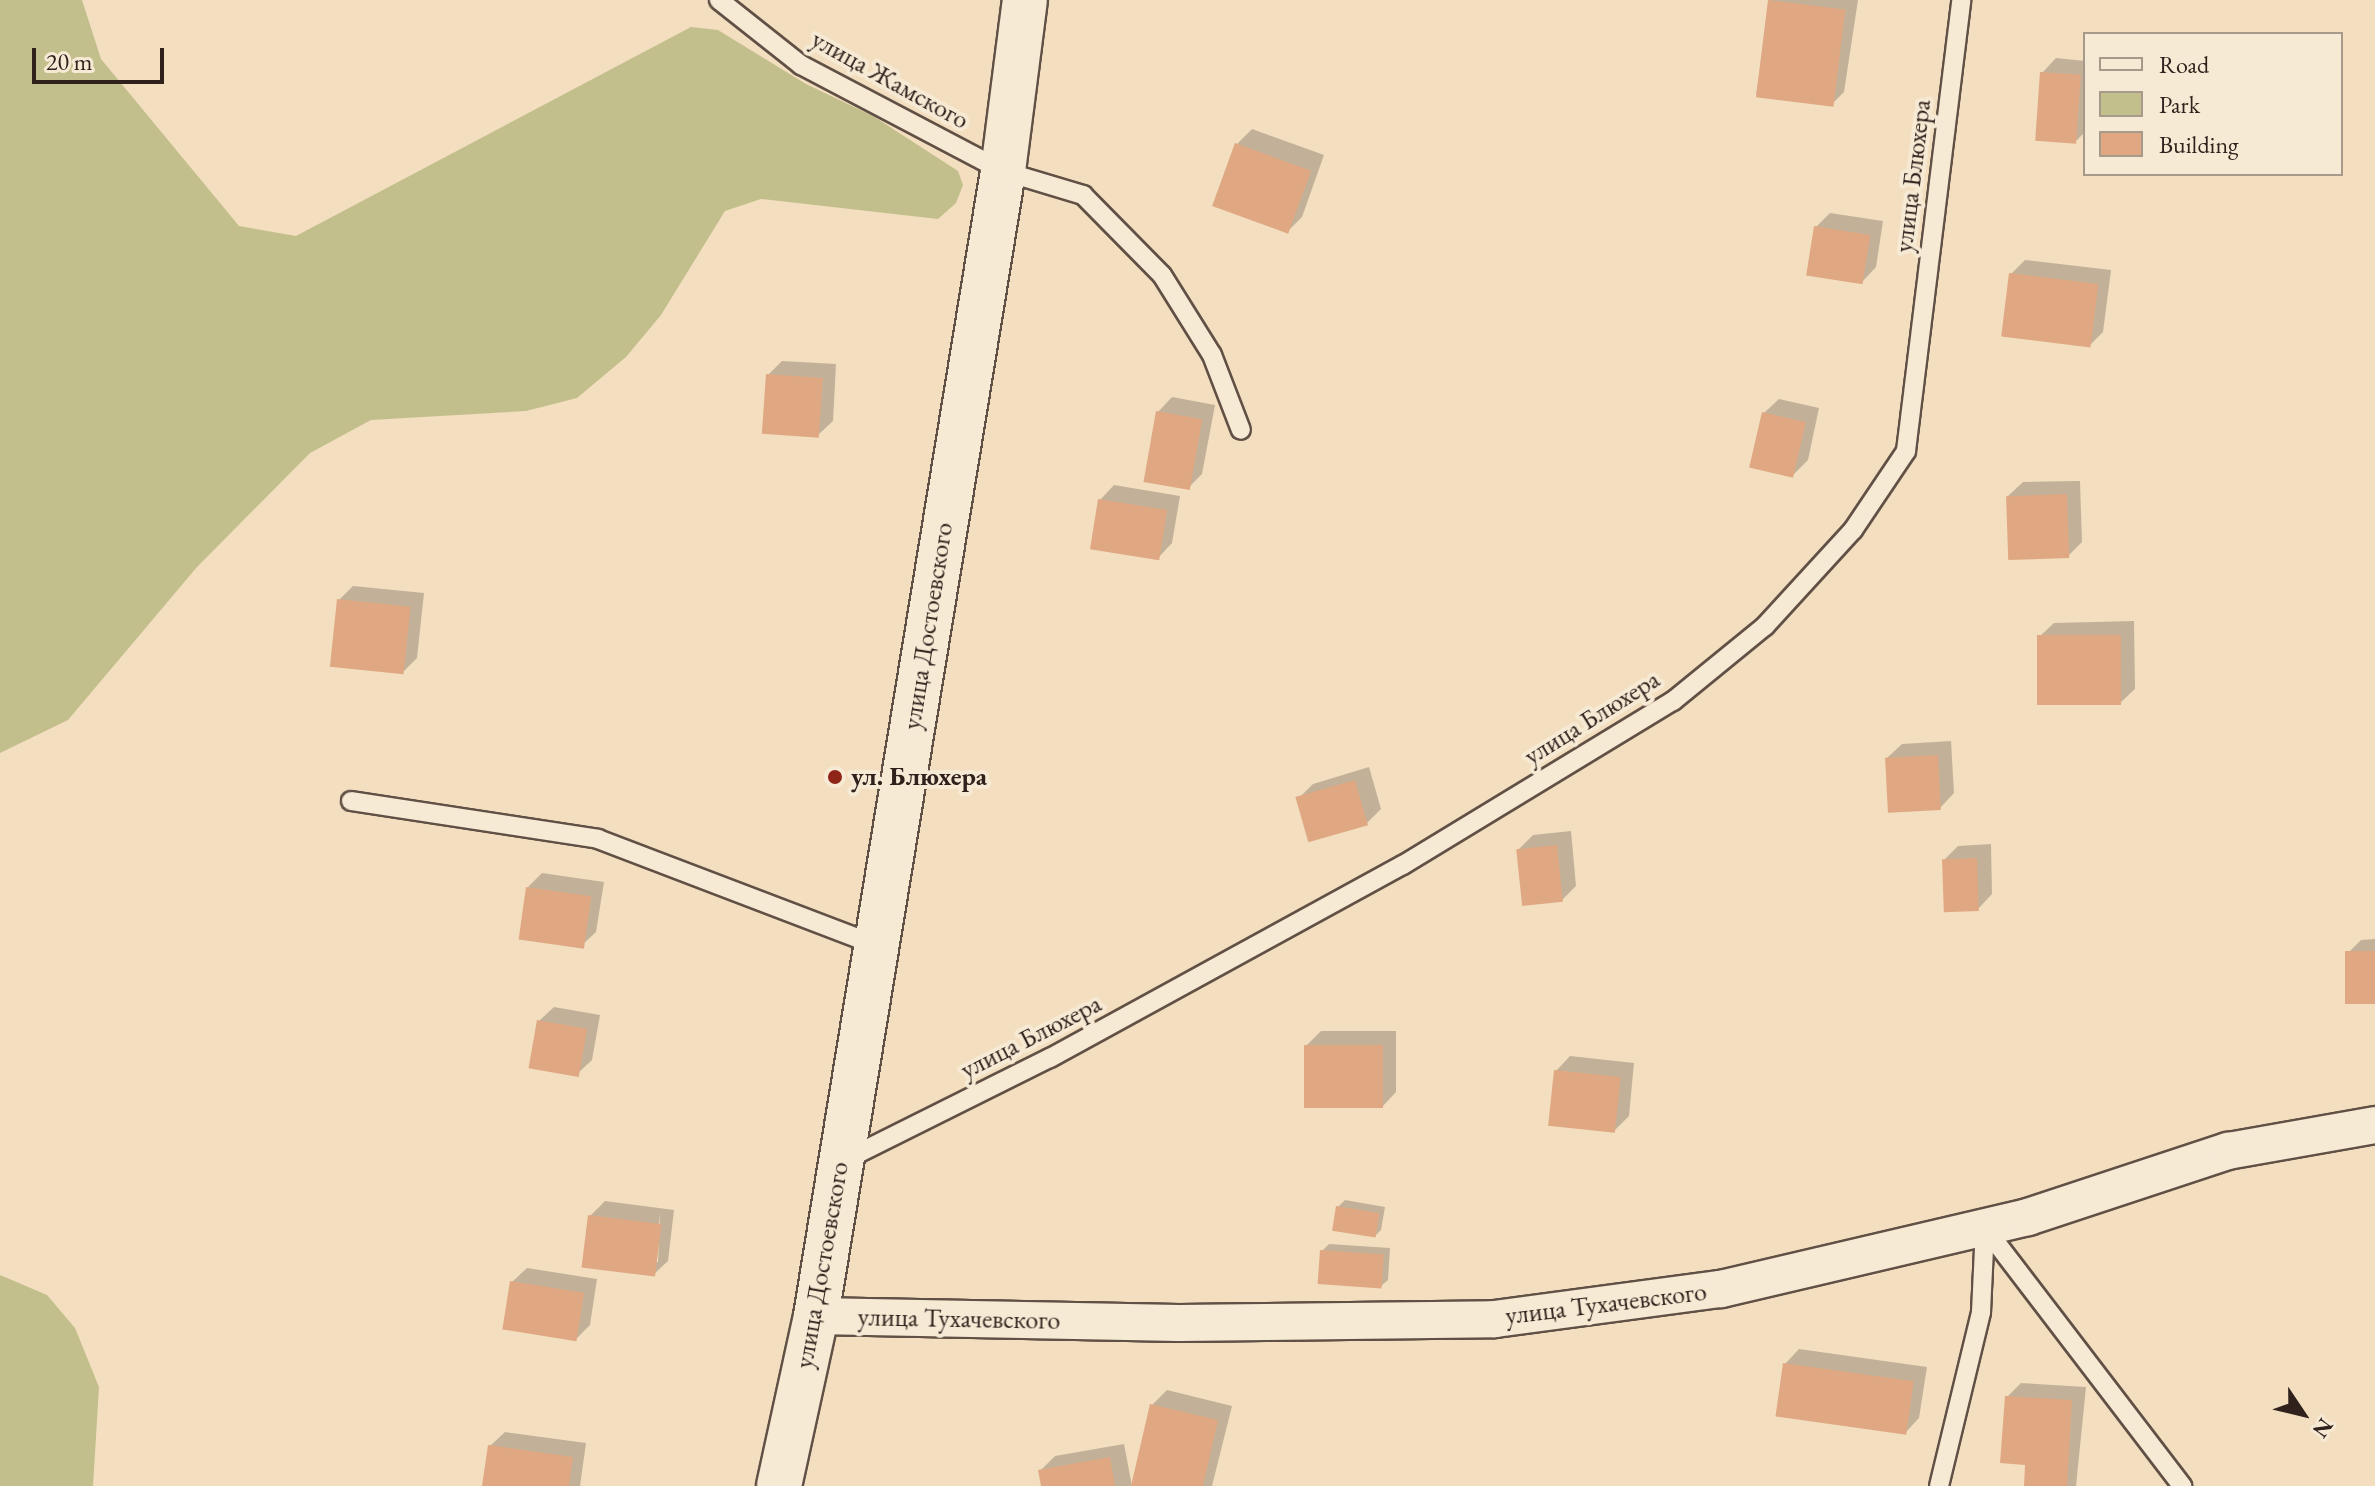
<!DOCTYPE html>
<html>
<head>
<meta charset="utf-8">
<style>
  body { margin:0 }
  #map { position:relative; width:2375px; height:1486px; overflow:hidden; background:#f3debf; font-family:"EB Garamond",serif }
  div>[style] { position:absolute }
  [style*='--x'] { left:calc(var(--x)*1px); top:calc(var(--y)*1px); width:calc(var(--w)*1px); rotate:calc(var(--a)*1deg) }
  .green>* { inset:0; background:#c3bf8c }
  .shadow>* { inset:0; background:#0003 }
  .building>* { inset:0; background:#dfa882; transform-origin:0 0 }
  .roads { filter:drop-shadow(2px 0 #615045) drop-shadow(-2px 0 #615045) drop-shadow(0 2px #615045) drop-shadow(0 -2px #615045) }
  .lane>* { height:18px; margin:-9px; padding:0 9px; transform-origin:9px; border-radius:9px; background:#f7ead5 }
  .street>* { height:36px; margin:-18px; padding:0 18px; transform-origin:18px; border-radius:18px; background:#f7ead5 }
  .secondary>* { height:44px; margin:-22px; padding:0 22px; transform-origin:22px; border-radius:22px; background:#f7ead5 }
  .dots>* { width:22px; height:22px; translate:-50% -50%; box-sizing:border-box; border:4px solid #f7ead5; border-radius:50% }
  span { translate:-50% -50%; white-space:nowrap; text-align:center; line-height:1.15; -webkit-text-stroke:8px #f7ead5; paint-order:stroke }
  .street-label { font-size:26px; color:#30211c }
  .poi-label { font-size:26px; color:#30211c; font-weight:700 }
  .left { translate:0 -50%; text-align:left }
  .legend { position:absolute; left:2083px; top:32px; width:260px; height:144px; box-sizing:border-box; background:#f7ead5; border:2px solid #a79a8b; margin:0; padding:10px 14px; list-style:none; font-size:24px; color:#30211c }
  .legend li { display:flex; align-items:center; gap:16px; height:40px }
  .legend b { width:40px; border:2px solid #a79a8b }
  .north { position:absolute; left:2263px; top:1374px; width:80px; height:80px; -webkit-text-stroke:6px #f7ead5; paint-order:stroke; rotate:125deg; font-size:22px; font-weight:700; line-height:32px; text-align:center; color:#30211c }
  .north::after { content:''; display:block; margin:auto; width:28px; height:36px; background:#30211c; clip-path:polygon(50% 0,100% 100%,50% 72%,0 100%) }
  .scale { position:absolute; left:32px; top:48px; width:132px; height:36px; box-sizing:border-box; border:4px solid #30211c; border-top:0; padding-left:10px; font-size:24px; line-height:28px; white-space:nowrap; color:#30211c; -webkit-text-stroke:6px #f7ead5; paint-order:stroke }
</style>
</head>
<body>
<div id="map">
  <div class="green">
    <div style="clip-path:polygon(0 0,82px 0,101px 59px,239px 226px,296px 236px,691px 27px,718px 30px,806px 84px,873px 116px,958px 171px,963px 185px,956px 203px,938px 219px,761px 199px,725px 211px,661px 315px,626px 357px,577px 398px,526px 411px,371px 420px,310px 453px,197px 567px,68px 720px,0 753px)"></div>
    <div style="clip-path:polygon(0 1275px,47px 1295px,75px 1328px,99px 1387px,93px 1486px,0 1486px)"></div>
  </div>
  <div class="shadow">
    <div style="clip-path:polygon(1770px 0,1858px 0,1844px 92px,1830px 106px,1756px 95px)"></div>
    <div style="clip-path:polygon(2056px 58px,2085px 61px,2085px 132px,2075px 142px,2042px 73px)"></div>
    <div style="clip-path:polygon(1252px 129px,1324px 155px,1302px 217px,1288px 231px,1237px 144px)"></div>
    <div style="clip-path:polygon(1830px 213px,1883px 221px,1876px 267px,1862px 282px,1816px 227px)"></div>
    <div style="clip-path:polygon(2025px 260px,2111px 270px,2103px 332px,2089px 346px,2011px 274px)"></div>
    <div style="clip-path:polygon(782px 361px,836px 364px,833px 421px,818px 435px,768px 375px)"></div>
    <div style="clip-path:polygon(1172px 397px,1215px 405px,1202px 474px,1188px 488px,1158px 412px)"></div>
    <div style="clip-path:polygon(1779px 399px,1819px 408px,1808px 460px,1793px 475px,1764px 413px)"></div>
    <div style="clip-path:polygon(2080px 481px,2082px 542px,2068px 556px,2008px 496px,2023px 482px)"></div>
    <div style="clip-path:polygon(1114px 485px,1180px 496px,1172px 543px,1158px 558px,1100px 500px)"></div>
    <div style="clip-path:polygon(353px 586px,424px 593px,417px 658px,402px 673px,339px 600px)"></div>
    <div style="clip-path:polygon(2134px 621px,2135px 689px,2120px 703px,2039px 637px,2054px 623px)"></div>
    <div style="clip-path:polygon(1951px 741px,1954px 793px,1940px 808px,1887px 758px,1902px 744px)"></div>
    <div style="clip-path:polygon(1369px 767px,1381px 809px,1367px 823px,1298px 799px,1313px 784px)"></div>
    <div style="clip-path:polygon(1571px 831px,1576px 886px,1562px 900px,1518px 850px,1533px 835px)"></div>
    <div style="clip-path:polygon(1991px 844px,1992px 894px,1978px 909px,1944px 860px,1958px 846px)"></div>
    <div style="clip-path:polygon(542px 873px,604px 882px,596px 932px,581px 946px,528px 887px)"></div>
    <div style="clip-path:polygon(2375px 939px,2375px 1002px,2347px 954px,2361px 940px)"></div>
    <div style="clip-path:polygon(554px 1007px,600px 1015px,592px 1060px,577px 1074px,539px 1021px)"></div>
    <div style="clip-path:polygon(1321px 1031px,1396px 1031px,1396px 1092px,1382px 1107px,1306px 1046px)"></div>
    <div style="clip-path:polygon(1570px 1056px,1634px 1063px,1629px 1116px,1614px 1131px,1556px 1071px)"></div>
    <div style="clip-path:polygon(1345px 1200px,1385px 1207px,1381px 1230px,1374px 1237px,1338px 1207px)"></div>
    <div style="clip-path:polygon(evenodd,605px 1201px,674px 1210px,668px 1261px,653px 1275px,590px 1216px,605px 1201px,660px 1214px,658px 1262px,654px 1262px,660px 1214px)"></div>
    <div style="clip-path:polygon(1329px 1244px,1390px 1248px,1388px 1280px,1381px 1286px,1322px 1251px)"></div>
    <div style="clip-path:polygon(527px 1268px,597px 1279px,590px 1325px,576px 1339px,512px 1282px)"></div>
    <div style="clip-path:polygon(1799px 1349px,1927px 1367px,1919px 1418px,1905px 1433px,1785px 1364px)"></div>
    <div style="clip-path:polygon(2021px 1383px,2086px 1387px,2076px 1486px,2026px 1486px,2028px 1463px,2007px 1397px)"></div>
    <div style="clip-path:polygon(1167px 1390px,1232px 1406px,1212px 1486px,1141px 1486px,1152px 1405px)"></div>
    <div style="clip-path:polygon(505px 1432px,586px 1443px,580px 1486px,484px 1486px,490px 1446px)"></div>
    <div style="clip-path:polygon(1124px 1444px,1132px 1486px,1043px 1486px,1040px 1471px,1055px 1456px)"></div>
  </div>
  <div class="building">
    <div style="left:1768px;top:0;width:78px;height:98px;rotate:7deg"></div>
    <div style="left:2040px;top:72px;width:41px;height:69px;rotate:4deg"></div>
    <div style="left:1235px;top:143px;width:81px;height:67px;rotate:20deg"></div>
    <div style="left:1814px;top:226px;width:57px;height:50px;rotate:9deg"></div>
    <div style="left:2009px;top:273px;width:90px;height:64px;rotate:7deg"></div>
    <div style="left:766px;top:374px;width:57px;height:60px;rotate:4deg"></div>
    <div style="left:1156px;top:411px;width:47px;height:72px;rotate:10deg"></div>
    <div style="left:1762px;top:412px;width:45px;height:57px;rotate:13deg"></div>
    <div style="left:2067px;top:494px;width:64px;height:61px;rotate:88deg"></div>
    <div style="left:1098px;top:499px;width:70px;height:51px;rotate:9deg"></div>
    <div style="left:337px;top:599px;width:74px;height:68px;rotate:6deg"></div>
    <div style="left:2121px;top:635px;width:70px;height:84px;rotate:90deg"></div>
    <div style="left:1938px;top:755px;width:55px;height:53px;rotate:87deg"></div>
    <div style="left:1355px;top:780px;width:47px;height:62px;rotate:74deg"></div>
    <div style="left:1557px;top:845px;width:57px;height:41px;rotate:84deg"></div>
    <div style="left:1977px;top:858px;width:53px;height:35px;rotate:88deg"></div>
    <div style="left:526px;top:887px;width:66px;height:53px;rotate:8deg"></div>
    <div style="left:2375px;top:951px;width:53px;height:30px;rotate:90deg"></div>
    <div style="left:537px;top:1020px;width:51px;height:49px;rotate:10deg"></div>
    <div style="left:1304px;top:1045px;width:79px;height:63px"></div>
    <div style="left:1554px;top:1070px;width:67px;height:56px;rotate:6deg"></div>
    <div style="left:1336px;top:1206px;width:44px;height:25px;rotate:9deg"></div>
    <div style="left:588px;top:1215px;width:74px;height:53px;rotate:7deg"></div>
    <div style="left:1320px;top:1250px;width:64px;height:34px;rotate:4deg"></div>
    <div style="left:510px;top:1281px;width:75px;height:49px;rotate:9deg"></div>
    <div style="left:1783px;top:1363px;width:132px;height:54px;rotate:8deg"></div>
    <div style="clip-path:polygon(2005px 1396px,2072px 1400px,2067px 1486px,2024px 1486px,2025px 1465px,2000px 1463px)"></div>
    <div style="clip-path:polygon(1150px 1404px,1218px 1420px,1203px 1486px,1131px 1486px)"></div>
    <div style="clip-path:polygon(488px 1445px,573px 1457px,569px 1486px,482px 1486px)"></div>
    <div style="clip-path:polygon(1110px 1457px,1115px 1486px,1041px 1486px,1038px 1470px)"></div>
  </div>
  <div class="roads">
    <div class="lane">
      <div style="--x:719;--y:0;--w:105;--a:38.4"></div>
      <div style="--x:801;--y:65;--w:228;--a:27.7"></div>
      <div style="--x:1003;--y:171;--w:84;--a:16.7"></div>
      <div style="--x:1083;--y:195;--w:112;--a:45.4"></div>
      <div style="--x:1162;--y:275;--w:94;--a:58"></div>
      <div style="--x:1212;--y:355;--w:80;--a:68.9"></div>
      <div style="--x:351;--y:801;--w:250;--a:8.7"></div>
      <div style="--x:598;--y:839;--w:298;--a:20.9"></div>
      <div style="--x:845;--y:1160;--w:229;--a:-26.5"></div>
      <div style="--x:1050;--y:1058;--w:402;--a:-28.7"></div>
      <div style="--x:1403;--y:865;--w:316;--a:-31.3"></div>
      <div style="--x:1673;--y:701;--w:119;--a:-39.2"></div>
      <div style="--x:1765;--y:626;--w:130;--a:-47.5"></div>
      <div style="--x:1853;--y:530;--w:95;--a:-56.1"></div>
      <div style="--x:1906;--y:451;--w:454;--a:-83"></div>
      <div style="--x:1985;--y:1228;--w:325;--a:52.6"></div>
      <div style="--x:1939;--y:1486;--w:179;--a:-76.4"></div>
      <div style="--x:1981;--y:1312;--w:84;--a:-87.3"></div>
    </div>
    <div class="street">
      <div style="--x:816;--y:1316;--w:363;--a:1.1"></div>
      <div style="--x:1179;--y:1323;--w:316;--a:-0.7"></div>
      <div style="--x:1495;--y:1319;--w:228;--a:-7.6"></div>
      <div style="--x:1721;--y:1289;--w:315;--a:-13.2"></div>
      <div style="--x:2028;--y:1217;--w:211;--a:-18.3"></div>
      <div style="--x:2228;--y:1151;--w:149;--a:-10"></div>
    </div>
    <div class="secondary">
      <div style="--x:779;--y:1486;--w:174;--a:-77.7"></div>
      <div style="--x:816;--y:1316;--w:1160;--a:-80.72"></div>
      <div style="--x:1003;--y:171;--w:172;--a:-82.7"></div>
    </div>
  </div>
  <div class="dots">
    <div style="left:835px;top:777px;background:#8f2418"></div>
  </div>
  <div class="street-label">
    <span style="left:890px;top:80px;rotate:29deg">улица Жамского</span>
    <span style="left:1913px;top:176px;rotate:-83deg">улица Блюхера</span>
    <span style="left:928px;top:626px;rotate:-81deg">улица Достоевского</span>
    <span style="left:1592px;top:718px;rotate:-32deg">улица Блюхера</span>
    <span style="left:1031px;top:1037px;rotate:-27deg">улица Блюхера</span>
    <span style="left:822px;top:1265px;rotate:-80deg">улица Достоевского</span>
    <span style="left:1606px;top:1304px;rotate:-7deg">улица Тухачевского</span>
    <span style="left:959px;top:1319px;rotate:1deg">улица Тухачевского</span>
  </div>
  <div class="poi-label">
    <span class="left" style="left:851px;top:777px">ул. Блюхера</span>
  </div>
  <ul class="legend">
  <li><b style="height:10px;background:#f7ead5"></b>Road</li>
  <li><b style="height:22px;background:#c3bf8c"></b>Park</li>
  <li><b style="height:22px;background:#dfa882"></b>Building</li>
  </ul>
  <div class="north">N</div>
  <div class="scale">20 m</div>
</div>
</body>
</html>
